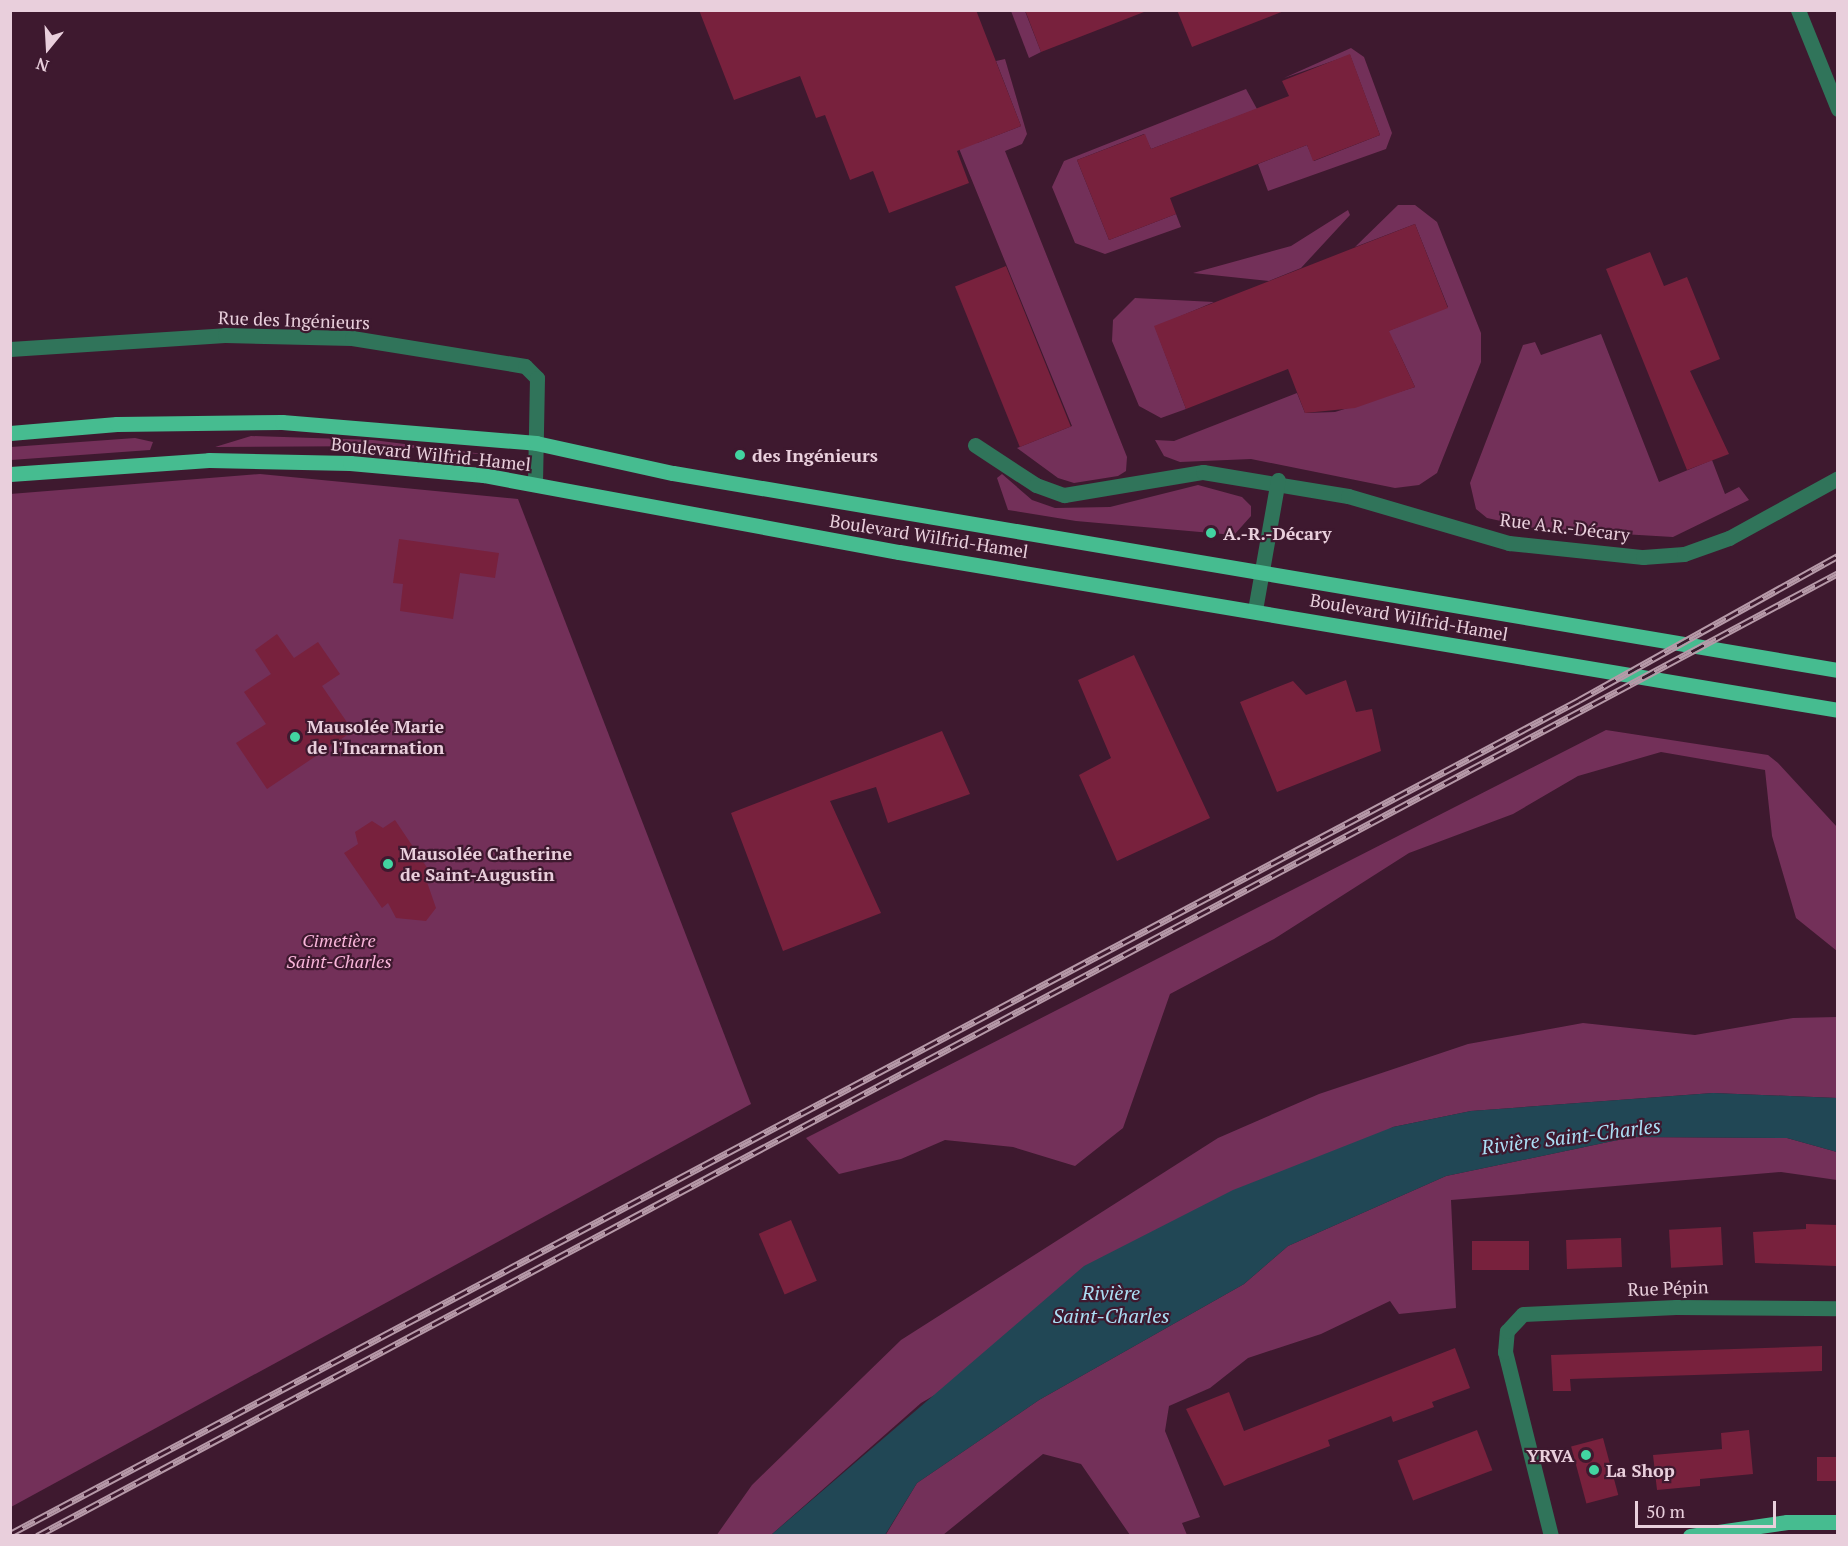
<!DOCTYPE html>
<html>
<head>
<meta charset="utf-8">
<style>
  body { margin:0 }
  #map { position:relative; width:1848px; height:1546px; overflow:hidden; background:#3e192f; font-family:"PT Serif",serif }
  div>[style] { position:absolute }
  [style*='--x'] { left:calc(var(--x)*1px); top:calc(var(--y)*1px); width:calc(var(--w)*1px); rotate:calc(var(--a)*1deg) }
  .green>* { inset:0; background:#733059 }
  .water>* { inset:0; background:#214755 }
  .building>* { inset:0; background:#78213d; transform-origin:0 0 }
  .minor>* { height:15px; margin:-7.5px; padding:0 7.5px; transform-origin:7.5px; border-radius:7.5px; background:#30745a }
  .major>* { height:15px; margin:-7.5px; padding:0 7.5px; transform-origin:7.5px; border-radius:7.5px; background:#46bc90 }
  .rail>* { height:7px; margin-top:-3.5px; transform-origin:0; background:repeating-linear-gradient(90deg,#3e192f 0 14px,#b699a8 0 28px); box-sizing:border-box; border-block:2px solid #b699a8 }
  .dots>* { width:16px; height:16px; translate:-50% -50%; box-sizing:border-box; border:3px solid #3e192f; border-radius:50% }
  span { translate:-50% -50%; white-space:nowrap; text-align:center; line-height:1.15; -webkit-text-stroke:4.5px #3e192f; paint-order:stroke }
  .street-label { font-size:18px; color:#e9cfdc }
  .poi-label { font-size:18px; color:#e9cfdc; font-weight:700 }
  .left { translate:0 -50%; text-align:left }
  .right { translate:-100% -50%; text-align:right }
  .park-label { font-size:18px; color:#f9b5da; font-style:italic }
  .water-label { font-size:20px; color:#abdef4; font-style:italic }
  .frame { position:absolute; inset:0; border:12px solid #e9cfdc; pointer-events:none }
  .north { position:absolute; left:18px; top:18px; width:60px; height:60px; -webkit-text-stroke:4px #3e192f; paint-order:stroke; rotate:198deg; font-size:16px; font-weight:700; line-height:24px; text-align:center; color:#e9cfdc }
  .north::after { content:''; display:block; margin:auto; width:21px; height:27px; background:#e9cfdc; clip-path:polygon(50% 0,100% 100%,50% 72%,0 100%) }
  .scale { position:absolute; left:1635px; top:1501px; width:141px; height:27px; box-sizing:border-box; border:3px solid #e9cfdc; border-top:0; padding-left:8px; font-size:18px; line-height:21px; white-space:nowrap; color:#e9cfdc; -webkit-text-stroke:4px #3e192f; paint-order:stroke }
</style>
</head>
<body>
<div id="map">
  <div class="green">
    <div style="clip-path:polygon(903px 11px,977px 143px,1021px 126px,996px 61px,1005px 59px,1027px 134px,1022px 144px,1005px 151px,1127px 457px,1126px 471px,1118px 476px,1074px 483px,1058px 478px,1017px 448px,1072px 426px)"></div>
    <div style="clip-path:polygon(1011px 11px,1025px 11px,1041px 52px,1029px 58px)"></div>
    <div style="clip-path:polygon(1351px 48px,1364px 57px,1392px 133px,1386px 149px,1268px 191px,1258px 164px,1307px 145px,1314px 161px,1380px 135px,1350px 55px,1284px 78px)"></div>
    <div style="clip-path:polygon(1246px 89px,1257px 109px,1151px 149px,1144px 134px,1077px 160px,1109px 240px,1176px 214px,1181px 227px,1105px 254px,1075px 243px,1052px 187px,1064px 161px)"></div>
    <div style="clip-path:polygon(1398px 205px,1415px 205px,1437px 222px,1481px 333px,1481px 362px,1437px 473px,1419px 485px,1395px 488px,1251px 459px,1180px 462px,1164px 456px,1155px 440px,1174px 441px,1297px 393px,1305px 413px,1335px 412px,1415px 387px,1395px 344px,1383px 333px,1448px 307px,1415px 224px,1355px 247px)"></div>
    <div style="clip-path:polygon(1348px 210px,1350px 215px,1301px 268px,1269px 281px,1193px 273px,1291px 246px)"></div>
    <div style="clip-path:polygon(1135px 298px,1214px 302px,1155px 327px,1186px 409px,1161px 418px,1139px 406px,1112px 341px,1113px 320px)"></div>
    <div style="clip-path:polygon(1601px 334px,1659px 482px,1712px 460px,1725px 494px,1739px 487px,1749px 500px,1673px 537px,1537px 529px,1487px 518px,1476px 509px,1470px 483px,1523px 345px,1535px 342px,1541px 355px)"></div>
    <div style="clip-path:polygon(251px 436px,373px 440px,499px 456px,394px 446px,215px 447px)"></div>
    <div style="clip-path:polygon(135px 438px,153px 442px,150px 450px,11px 460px,11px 447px)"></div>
    <div style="clip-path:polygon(260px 474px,518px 499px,751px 1104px,11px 1507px,10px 494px)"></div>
    <div style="clip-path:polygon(1002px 474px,1032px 500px,1055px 508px,1110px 507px,1198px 485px,1242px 497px,1251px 506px,1251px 516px,1234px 535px,1076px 521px,1008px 510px,997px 478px)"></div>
    <div style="clip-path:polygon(1606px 730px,1768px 755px,1778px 763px,1837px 827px,1837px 951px,1796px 918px,1772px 836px,1765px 770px,1661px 752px,1578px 776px,1513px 814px,1409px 853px,1274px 939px,1170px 994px,1123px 1128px,1075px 1166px,1013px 1147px,945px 1140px,901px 1159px,839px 1174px,806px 1138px)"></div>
    <div style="clip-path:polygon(1837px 1017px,1837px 1098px,1713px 1093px,1471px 1111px,1393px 1127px,921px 1403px,771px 1535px,716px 1536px,752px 1485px,901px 1340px,1218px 1138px,1319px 1094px,1468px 1044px,1583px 1023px,1695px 1035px,1793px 1018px)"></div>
    <div style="clip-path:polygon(1632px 1137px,1787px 1138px,1837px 1152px,1837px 1180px,1781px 1172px,1451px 1200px,1456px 1308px,1399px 1314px,1390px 1301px,1321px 1334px,1248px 1358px,1210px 1388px,1169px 1406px,1165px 1431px,1200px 1517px,1182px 1523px,1187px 1535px,1130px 1535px,1081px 1464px,1043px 1454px,943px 1535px,885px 1536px,917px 1483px,1039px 1400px,1244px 1284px,1288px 1246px,1446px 1176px)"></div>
  </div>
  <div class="water">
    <div style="clip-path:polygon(1713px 1093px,1837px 1098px,1837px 1152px,1787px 1138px,1632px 1137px,1446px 1176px,1288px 1246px,1244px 1284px,1039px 1400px,917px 1483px,885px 1535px,771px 1535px,1084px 1266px,1233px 1190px,1393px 1127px,1471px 1111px)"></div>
  </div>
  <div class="building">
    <div style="clip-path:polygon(699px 10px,976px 10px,1021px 126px,957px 151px,969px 183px,889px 213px,873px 171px,850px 180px,825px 115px,816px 118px,800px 76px,734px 100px)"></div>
    <div style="clip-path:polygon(1025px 10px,1144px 10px,1144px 12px,1041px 52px)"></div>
    <div style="clip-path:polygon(1177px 10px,1283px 10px,1284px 11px,1192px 47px)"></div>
    <div style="clip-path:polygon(1350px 54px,1380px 135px,1313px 161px,1307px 145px,1170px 198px,1176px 214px,1109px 240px,1077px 160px,1145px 134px,1151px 149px,1289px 96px,1282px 81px)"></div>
    <div style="clip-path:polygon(1415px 224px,1448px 308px,1389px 331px,1415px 387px,1355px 408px,1305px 413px,1288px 369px,1186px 409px,1154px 326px)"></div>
    <div style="clip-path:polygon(1650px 252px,1664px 286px,1687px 277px,1720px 359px,1690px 371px,1729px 454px,1687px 470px,1606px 269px)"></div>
    <div style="left:1006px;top:266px;width:173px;height:55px;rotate:68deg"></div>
    <div style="clip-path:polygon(399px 539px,499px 553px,495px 578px,460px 573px,453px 619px,400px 611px,403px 584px,393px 583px)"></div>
    <div style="clip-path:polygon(277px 634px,294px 658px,318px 642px,340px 674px,322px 686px,353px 731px,267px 789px,236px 743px,266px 724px,244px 692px,271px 674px,255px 650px)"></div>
    <div style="clip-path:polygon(1134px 655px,1210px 818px,1117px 861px,1079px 775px,1111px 758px,1078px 680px)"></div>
    <div style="clip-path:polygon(1346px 680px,1356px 712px,1372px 709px,1381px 751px,1277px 792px,1240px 702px,1293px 681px,1306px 695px)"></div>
    <div style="clip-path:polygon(942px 731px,970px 794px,888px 823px,876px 787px,830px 801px,881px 913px,783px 951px,731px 813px)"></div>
    <div style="clip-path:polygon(395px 820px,432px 875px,427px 882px,436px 908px,426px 921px,396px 918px,388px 903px,382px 908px,344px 853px,358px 844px,355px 832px,372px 821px,383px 828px)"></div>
    <div style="left:791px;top:1220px;width:66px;height:35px;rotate:67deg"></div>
    <div style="clip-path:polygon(1806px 1224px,1837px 1225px,1836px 1266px,1755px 1263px,1753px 1232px,1806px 1229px)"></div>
    <div style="left:1721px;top:1227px;width:38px;height:52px;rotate:87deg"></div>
    <div style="left:1621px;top:1238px;width:29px;height:55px;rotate:88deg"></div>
    <div style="left:1529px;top:1241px;width:29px;height:57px;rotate:90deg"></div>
    <div style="clip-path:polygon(1822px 1346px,1822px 1371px,1570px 1379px,1571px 1391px,1553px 1391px,1551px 1355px)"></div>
    <div style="clip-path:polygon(1455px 1348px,1470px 1388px,1432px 1402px,1434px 1407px,1393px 1422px,1391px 1416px,1328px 1440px,1330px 1446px,1224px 1486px,1186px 1409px,1229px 1392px,1244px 1431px)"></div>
    <div style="left:1477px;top:1430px;width:43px;height:85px;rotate:69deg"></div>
    <div style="clip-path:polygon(1749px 1430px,1753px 1474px,1700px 1479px,1700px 1486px,1657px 1490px,1653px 1455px,1722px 1449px,1721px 1433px)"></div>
    <div style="left:1603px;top:1438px;width:59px;height:33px;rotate:75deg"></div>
    <div style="left:1838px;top:1457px;width:24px;height:21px;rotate:90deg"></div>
  </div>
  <div class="minor">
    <div style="--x:1798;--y:10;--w:107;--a:68"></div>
    <div style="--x:10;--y:349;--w:215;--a:-3.7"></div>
    <div style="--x:225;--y:335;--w:127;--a:1.4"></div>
    <div style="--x:352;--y:338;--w:175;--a:9.2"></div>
    <div style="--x:525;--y:366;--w:17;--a:45"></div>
    <div style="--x:537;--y:378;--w:105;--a:91.1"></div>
    <div style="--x:975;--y:445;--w:73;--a:33.3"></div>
    <div style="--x:1036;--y:485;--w:30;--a:20"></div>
    <div style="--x:1064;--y:495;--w:141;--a:-9.4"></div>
    <div style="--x:1203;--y:472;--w:147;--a:9.4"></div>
    <div style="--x:1348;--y:496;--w:168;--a:16.3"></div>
    <div style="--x:1509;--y:543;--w:135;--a:6"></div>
    <div style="--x:1643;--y:557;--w:41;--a:-4.2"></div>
    <div style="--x:1684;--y:554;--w:48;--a:-19.6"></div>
    <div style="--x:1729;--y:538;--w:124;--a:-28.8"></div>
    <div style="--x:1255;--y:610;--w:132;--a:-80"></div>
    <div style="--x:1551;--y:1536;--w:190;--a:-104"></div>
    <div style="--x:1505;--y:1352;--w:21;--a:-85"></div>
    <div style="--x:1507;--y:1331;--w:23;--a:-47"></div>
    <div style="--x:1523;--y:1314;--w:153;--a:-2.6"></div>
    <div style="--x:1676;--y:1307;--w:162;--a:0.4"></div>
  </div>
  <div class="major">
    <div style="--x:10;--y:433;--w:107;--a:-4.8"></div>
    <div style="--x:117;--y:424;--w:165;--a:-0.7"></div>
    <div style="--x:282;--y:422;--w:255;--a:4.7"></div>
    <div style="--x:536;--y:443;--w:140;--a:12.4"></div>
    <div style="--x:673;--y:473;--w:1182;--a:9.6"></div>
    <div style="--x:10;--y:474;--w:199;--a:-4"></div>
    <div style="--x:209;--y:460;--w:141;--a:1.2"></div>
    <div style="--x:350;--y:463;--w:134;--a:5.2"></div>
    <div style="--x:483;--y:475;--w:423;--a:10.5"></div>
    <div style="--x:899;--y:552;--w:952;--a:9.55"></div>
    <div style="--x:1690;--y:1536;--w:98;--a:-8.2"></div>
    <div style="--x:1787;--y:1522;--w:51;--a:0"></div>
  </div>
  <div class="rail">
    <div style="--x:10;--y:1534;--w:1777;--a:-27.99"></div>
    <div style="--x:1579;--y:700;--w:296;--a:-29.1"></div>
    <div style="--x:37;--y:1536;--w:2042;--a:-28.13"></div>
  </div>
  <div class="dots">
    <div style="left:740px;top:455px;background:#42d4a1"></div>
    <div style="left:1211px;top:533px;background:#42d4a1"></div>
    <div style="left:295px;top:737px;background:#42d4a1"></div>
    <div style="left:388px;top:864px;background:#42d4a1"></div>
    <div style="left:1586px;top:1455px;background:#42d4a1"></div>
    <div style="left:1594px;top:1470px;background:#42d4a1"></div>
  </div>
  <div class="street-label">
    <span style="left:294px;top:320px;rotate:2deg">Rue des Ingénieurs</span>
    <span style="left:431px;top:454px;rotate:6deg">Boulevard Wilfrid-Hamel</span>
    <span style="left:1565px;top:527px;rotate:7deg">Rue A.R.-Décary</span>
    <span style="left:929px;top:536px;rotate:9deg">Boulevard Wilfrid-Hamel</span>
    <span style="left:1409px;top:617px;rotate:10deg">Boulevard Wilfrid-Hamel</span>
    <span style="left:1668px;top:1288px;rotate:-2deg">Rue Pépin</span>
  </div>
  <div class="poi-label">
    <span class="left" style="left:752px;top:455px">des Ingénieurs</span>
    <span class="left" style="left:1223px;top:533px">A.-R.-Décary</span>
    <span class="left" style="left:307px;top:737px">Mausolée Marie<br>de l'Incarnation</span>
    <span class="left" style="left:400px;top:864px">Mausolée Catherine<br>de Saint-Augustin</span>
    <span class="right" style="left:1574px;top:1455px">YRVA</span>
    <span class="left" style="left:1606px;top:1470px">La Shop</span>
  </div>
  <div class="park-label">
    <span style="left:339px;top:951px">Cimetière<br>Saint-Charles</span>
  </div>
  <div class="water-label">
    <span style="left:1571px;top:1136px;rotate:-7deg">Rivière Saint-Charles</span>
    <span style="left:1111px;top:1304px">Rivière<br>Saint-Charles</span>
  </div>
  <div class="frame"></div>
  <div class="north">N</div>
  <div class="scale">50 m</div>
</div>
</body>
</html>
